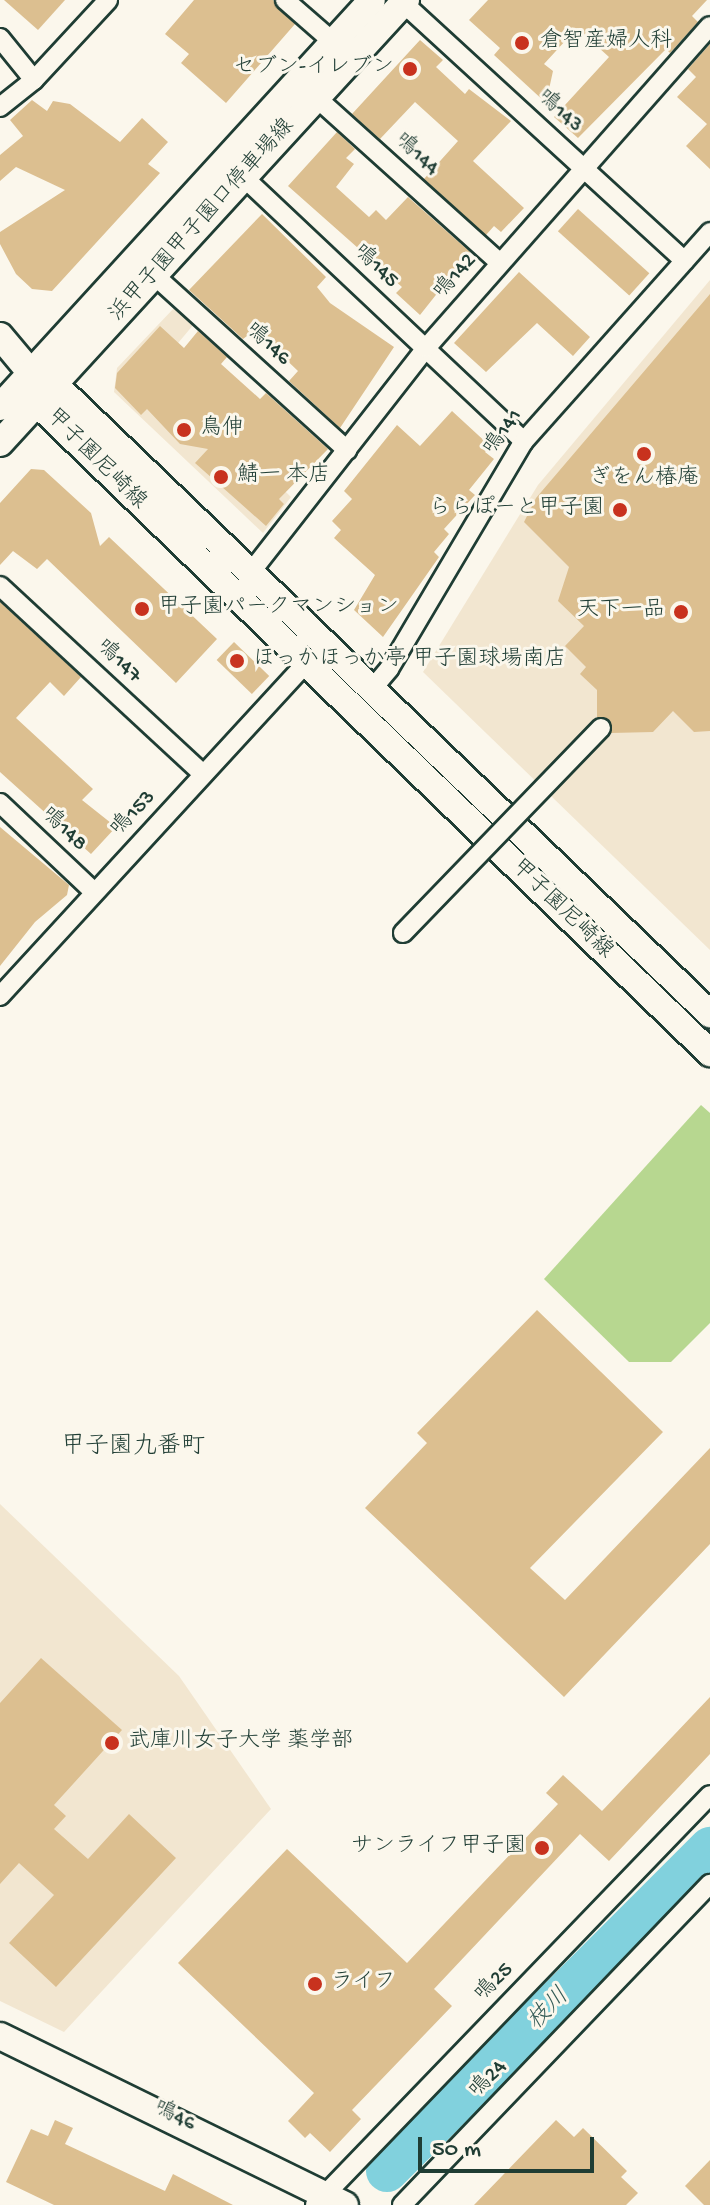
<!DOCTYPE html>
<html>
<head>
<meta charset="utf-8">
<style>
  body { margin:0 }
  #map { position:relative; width:710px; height:2205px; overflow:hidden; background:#fbf7ec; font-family:"Gochi Hand","Klee One",sans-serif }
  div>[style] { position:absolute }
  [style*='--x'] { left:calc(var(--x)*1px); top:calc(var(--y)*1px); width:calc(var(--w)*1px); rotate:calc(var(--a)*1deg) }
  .built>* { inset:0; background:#f2e6d0 }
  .green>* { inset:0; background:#b7d790 }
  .river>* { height:42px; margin:-21px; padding:0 21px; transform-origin:21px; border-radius:21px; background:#81d1dd }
  .building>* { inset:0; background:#dcbf90; transform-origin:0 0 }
  .roads { filter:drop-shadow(2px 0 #1f3d34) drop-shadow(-2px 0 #1f3d34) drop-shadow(0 2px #1f3d34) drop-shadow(0 -2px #1f3d34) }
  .street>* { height:18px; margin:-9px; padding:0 9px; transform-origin:9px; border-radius:9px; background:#fbf7ec }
  .secondary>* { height:26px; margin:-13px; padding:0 13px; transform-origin:13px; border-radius:13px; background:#fbf7ec }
  .bridges { filter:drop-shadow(2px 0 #1f3d34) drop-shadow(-2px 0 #1f3d34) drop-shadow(0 2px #1f3d34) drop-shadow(0 -2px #1f3d34) }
  .street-bridge>* { height:18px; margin:-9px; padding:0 9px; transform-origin:9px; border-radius:9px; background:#fbf7ec }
  .dots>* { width:22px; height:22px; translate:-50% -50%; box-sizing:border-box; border:4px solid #fbf7ec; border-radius:50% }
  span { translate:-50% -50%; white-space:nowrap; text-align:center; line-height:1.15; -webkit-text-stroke:6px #fbf7ec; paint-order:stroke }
  .poi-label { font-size:22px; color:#1f3d34 }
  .left { translate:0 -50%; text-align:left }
  .right { translate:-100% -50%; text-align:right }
  .street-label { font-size:22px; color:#1f3d34 }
  .neighbourhood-label { font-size:24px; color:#1f3d34 }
  .water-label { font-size:24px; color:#335b56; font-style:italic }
  .scale { position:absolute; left:418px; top:2137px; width:176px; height:36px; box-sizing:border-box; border:4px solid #1f3d34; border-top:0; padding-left:10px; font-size:24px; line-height:28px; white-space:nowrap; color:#1f3d34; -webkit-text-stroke:6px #fbf7ec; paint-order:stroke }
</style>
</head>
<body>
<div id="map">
  <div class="built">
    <div style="clip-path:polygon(710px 280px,710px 950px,423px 672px,538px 485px)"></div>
    <div style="clip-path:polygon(175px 307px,194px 324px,158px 367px,291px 497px,263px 533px,114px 392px,117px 368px)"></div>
    <div style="clip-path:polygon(0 1504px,179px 1676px,271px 1809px,64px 2032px,0 2001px)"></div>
  </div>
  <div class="green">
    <div style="clip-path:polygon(701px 1105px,710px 1113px,710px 1323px,671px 1362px,629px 1362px,544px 1279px)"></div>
  </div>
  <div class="river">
    <div style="--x:387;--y:2171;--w:457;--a:-45"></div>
  </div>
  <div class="building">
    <div style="clip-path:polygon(4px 0,65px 0,38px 30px)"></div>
    <div style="clip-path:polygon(194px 0,273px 0,295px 24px,226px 103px,181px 63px,189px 54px,165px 34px)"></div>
    <div style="clip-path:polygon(488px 0,707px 0,692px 16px,698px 22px,670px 53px,666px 49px,578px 138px,554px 117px,609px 57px,577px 28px,544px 64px,553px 71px,546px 103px,494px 55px,500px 48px,469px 20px)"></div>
    <div style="clip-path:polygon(420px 40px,443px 60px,436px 67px,465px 94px,469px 89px,511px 121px,473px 161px,524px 208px,501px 232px,494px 226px,486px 235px,424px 179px,458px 141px,415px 102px,380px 139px,352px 114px)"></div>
    <div style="clip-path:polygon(710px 44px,710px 169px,686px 146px,707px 124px,677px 97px,696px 77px,688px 69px)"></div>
    <div style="clip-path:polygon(32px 100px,47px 111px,53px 101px,70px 104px,120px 142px,142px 118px,168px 142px,148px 164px,160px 173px,52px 291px,32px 289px,16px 274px,0 244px,0 232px,65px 190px,16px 167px,0 181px,0 155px,23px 136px,10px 120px)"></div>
    <div style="clip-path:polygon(337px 132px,355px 149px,346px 158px,354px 164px,336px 187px,369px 217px,376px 210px,386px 220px,408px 197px,470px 252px,420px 315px,396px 293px,402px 287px,288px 186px)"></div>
    <div style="left:578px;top:209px;width:96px;height:30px;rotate:42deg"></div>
    <div style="clip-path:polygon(262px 214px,326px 277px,317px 287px,330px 303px,394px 347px,340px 428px,289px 381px,298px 371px,255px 330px,243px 339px,189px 290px)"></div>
    <div style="clip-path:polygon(519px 272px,590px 337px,573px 356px,537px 323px,486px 372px,454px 343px)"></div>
    <div style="clip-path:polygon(710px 294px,710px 731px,694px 732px,673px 711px,653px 732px,611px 733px,610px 720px,597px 717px,597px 690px,580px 674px,586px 667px,565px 646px,584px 626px,558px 601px,569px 567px,524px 522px,536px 498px)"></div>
    <div style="clip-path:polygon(160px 326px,184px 348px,198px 331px,227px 357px,221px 364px,260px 399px,266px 393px,328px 449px,279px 499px,284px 504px,266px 526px,195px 463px,208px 449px,180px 444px,147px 409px,141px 415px,115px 388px,117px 373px)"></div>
    <div style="clip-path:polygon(452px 411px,490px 446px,485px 452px,494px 459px,469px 490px,475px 495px,444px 529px,449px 534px,434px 552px,439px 557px,383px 637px,354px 610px,375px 575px,334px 538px,341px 530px,332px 521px,352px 499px,344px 491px,397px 425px,420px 446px)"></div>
    <div style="clip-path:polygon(31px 469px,44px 470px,91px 513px,100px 546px,109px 537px,217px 639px,176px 683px,47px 559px,37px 569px,13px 551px,0 565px,0 503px)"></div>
    <div style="clip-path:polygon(0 602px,81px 677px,64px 696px,50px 682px,16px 718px,93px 789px,82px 800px,116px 827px,91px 854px,0 772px)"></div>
    <div style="left:234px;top:642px;width:49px;height:25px;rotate:44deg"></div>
    <div style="clip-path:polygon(0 827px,69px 885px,67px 895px,35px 922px,0 966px)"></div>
    <div style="clip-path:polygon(537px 1310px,663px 1432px,530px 1568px,565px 1600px,710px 1448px,710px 1544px,564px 1697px,365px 1508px,427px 1443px,417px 1433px)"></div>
    <div style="clip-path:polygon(41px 1658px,122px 1730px,54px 1805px,66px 1816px,54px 1829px,88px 1859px,129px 1814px,176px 1858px,56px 1987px,9px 1943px,54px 1895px,19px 1863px,0 1884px,0 1703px)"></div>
    <div style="clip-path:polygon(710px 1697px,710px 1754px,609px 1861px,580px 1834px,434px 1989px,452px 2006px,352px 2110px,361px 2119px,330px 2152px,310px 2133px,305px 2138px,288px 2121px,314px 2093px,178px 1963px,287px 1849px,407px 1963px,558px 1804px,546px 1793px,563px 1775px,602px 1811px)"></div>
    <div style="clip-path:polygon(55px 2120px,73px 2128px,65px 2144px,165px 2191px,173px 2174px,233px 2205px,54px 2205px,6px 2182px,31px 2129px,48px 2136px)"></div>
    <div style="clip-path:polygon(556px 2120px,574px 2137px,583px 2128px,627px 2171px,621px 2177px,638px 2193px,626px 2205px,474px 2205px)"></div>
    <div style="clip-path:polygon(710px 2160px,710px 2205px,704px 2205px,685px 2186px)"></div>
  </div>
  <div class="roads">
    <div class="street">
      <div style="--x:285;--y:0;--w:73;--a:41.1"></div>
      <div style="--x:400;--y:0;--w:386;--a:42.5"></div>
      <div style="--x:0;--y:38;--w:54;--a:51"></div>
      <div style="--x:309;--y:91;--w:257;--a:42"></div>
      <div style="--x:0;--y:107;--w:43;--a:-38.5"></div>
      <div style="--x:34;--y:80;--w:109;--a:-47.2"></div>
      <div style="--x:235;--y:169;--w:397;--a:43.3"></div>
      <div style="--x:154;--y:275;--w:261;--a:42.2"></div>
      <div style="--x:251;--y:572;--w:284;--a:-52"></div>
      <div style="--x:426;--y:348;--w:429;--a:-48.6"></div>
      <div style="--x:0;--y:586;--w:277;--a:42.8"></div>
      <div style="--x:373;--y:688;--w:25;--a:-50"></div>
      <div style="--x:389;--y:669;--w:265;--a:-59.4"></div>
      <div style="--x:524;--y:441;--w:280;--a:-48.3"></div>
      <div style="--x:0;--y:803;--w:129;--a:43.4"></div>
      <div style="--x:0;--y:996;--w:449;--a:-47.4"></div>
      <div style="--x:315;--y:2205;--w:569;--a:-46.07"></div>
      <div style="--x:402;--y:2205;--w:445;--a:-46.2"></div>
    </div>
    <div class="secondary">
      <div style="--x:0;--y:336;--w:48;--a:50"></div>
      <div style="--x:31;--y:373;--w:25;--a:26"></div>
      <div style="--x:54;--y:384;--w:910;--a:43.84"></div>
      <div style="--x:31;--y:373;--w:31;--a:79"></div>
      <div style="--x:37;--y:403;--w:936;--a:44"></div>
      <div style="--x:0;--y:407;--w:551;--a:-47.57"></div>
      <div style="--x:0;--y:443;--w:601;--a:-47.5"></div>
      <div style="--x:0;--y:2036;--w:384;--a:26.1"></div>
    </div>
  </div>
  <div class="bridges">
    <div class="street-bridge">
      <div style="--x:403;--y:933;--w:285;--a:-46"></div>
    </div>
  </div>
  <div class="dots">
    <div style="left:522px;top:43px;background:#c8321e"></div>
    <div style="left:410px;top:69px;background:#c8321e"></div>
    <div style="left:184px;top:430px;background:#c8321e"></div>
    <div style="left:644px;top:454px;background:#c8321e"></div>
    <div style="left:221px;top:477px;background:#c8321e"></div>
    <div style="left:620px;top:510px;background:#c8321e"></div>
    <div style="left:142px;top:609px;background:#c8321e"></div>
    <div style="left:681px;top:612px;background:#c8321e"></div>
    <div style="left:237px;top:661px;background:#c8321e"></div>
    <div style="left:112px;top:1743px;background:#c8321e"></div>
    <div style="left:542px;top:1848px;background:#c8321e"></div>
    <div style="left:315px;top:1984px;background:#c8321e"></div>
  </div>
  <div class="poi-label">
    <span class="left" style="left:540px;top:43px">倉智産婦人科</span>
    <span class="right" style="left:394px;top:69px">セブン-イレブン</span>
    <span class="left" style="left:200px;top:430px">鳥伸</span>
    <span class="left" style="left:237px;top:477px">鯖一 本店</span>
    <span style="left:644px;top:480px">ぎをん椿庵</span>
    <span class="right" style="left:604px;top:510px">ららぽーと甲子園</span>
    <span class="left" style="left:158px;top:609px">甲子園パークマンション</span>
    <span class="right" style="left:665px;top:612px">天下一品</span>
    <span class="left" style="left:253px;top:661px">ほっかほっか亭 甲子園球場南店</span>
    <span class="left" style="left:128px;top:1743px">武庫川女子大学 薬学部</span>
    <span class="right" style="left:526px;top:1848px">サンライフ甲子園</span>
    <span class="left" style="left:331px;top:1984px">ライフ</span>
  </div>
  <div class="street-label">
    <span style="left:559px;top:112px;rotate:42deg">鳴143</span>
    <span style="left:416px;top:155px;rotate:42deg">鳴144</span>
    <span style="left:203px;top:221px;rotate:-48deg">浜甲子園甲子園口停車場線</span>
    <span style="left:375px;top:267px;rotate:43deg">鳴145</span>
    <span style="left:456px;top:277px;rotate:-49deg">鳴142</span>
    <span style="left:267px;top:345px;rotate:42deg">鳴146</span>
    <span style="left:504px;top:433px;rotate:-54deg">鳴141</span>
    <span style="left:95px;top:460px;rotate:45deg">甲子園尼崎線</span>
    <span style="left:118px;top:662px;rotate:43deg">鳴147</span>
    <span style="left:134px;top:814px;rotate:-47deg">鳴153</span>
    <span style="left:63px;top:830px;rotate:43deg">鳴148</span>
    <span style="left:561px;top:910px;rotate:44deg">甲子園尼崎線</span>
    <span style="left:495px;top:1983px;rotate:-46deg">鳴25</span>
    <span style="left:489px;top:2080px;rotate:-46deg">鳴24</span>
    <span style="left:174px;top:2117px;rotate:26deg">鳴46</span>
  </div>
  <div class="neighbourhood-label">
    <span style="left:133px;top:1448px">甲子園九番町</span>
  </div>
  <div class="water-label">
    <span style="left:549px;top:2010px;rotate:-45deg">枝川</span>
  </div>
  <div class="scale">50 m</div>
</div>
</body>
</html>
